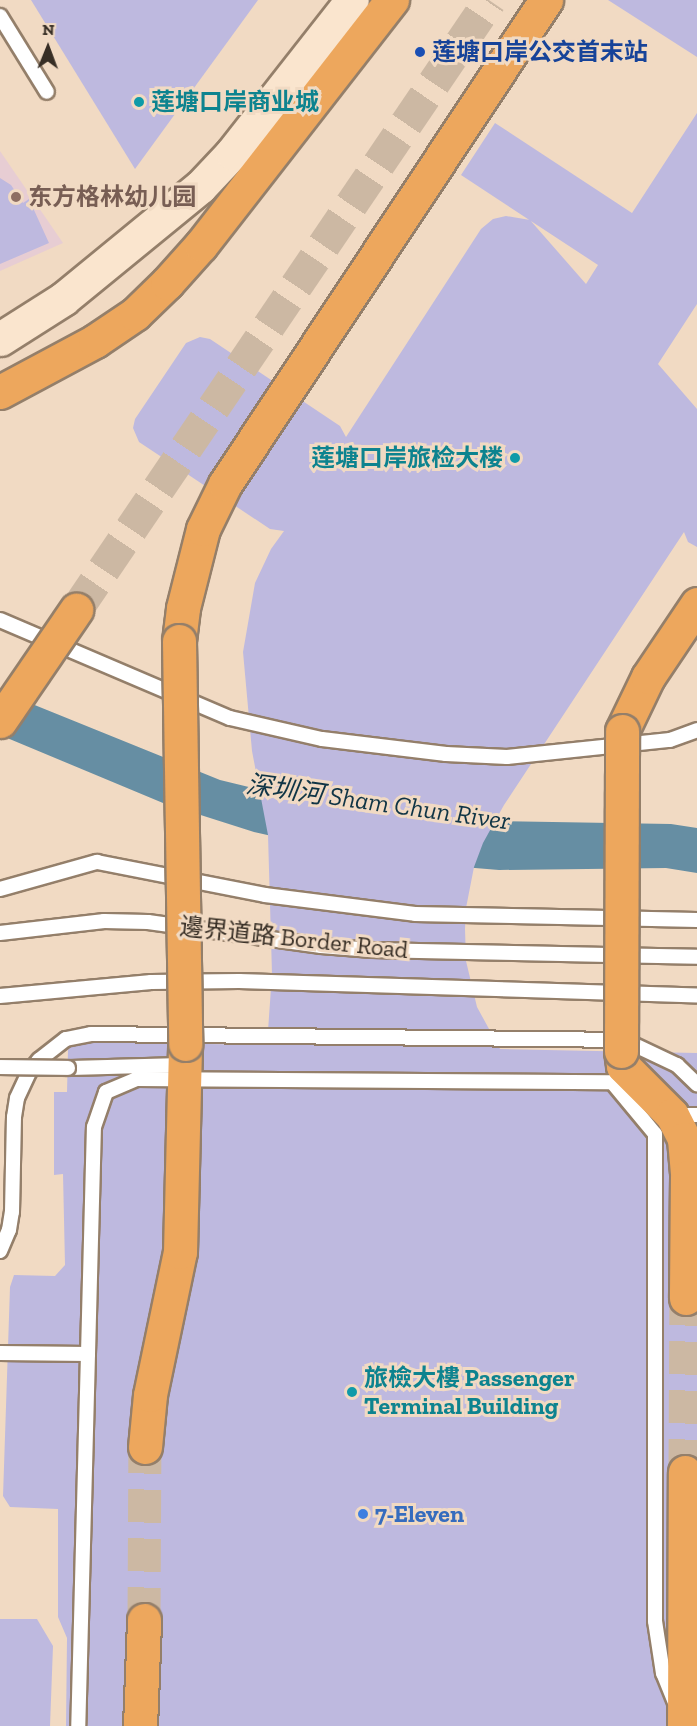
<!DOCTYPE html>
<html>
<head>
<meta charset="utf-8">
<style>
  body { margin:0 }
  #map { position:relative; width:697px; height:1726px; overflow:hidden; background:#f1dac3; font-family:"Zilla Slab","Noto Sans SC",serif }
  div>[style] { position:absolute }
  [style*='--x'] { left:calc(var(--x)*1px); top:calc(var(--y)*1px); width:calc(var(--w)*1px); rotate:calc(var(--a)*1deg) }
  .education>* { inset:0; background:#e7cdd3 }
  .water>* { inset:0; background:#668ea3 }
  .building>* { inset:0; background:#beb9df }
  .highway-tunnel>* { height:33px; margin-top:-16.5px; transform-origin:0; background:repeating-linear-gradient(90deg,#ccb8a3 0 33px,transparent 0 49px) }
  .roads { filter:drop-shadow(2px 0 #947f6a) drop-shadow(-2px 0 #947f6a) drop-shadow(0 2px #947f6a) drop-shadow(0 -2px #947f6a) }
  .lane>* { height:14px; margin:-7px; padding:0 7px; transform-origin:7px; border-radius:7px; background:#fff }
  .secondary>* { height:33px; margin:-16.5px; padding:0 16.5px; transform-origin:16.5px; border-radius:16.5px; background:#fae5ce }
  .highway>* { height:33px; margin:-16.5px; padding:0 16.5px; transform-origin:16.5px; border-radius:16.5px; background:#eda75d }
  .bridges { filter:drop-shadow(2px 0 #947f6a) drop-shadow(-2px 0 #947f6a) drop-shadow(0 2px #947f6a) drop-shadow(0 -2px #947f6a) }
  .lane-bridge>* { height:14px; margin:-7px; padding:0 7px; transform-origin:7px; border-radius:7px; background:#fff }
  .highway-bridge>* { height:33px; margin:-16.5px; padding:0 16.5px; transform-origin:16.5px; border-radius:16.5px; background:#eda75d }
  .dots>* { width:16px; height:16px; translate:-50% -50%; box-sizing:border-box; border:3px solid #f1dac3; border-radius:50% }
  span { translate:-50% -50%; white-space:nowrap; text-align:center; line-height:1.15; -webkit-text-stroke:6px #f1dac3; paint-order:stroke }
  .transit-label { font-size:24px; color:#164399; font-weight:700 }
  .left { translate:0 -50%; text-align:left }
  .culture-label { font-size:24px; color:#0d838f; font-weight:700 }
  .right { translate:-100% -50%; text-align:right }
  .education-label { font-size:24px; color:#785e54; font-weight:700 }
  .street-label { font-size:24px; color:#372e25 }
  .shop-label { font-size:24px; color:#366cbe; font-weight:700 }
  .water-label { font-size:26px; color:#0f3445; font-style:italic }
  .north { position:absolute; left:18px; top:18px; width:60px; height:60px; -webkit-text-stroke:4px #f1dac3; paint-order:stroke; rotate:1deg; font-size:16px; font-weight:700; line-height:24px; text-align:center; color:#372e25 }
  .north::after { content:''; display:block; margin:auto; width:21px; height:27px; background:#372e25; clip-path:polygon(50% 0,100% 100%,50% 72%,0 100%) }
</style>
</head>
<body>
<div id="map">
  <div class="education">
    <div style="clip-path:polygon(0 151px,63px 243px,0 271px)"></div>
  </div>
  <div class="water">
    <div style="clip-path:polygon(0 691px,220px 780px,318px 804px,495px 821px,671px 824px,697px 828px,697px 873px,666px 868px,499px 870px,379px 860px,254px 832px,163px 803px,0 735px)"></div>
  </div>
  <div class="building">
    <div style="clip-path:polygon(31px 0,258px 0,135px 169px)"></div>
    <div style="clip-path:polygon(608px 0,697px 0,697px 57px)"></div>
    <div style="clip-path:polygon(697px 113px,697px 304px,658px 364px,697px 409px,697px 547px,688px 542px,684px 532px,504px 805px,483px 843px,474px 867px,466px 908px,465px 929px,466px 961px,477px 1007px,500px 1049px,697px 1053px,697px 1726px,66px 1726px,67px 1638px,58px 1617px,58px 1509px,10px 1507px,3px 1496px,10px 1287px,14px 1275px,55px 1276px,65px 1265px,63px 1174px,54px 1175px,54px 1092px,67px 1092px,68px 1050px,73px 1042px,267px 1045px,272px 974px,268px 835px,252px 751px,243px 652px,255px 583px,271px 549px,284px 531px,270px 529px,139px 442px,133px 428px,135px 419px,186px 343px,200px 337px,210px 339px,340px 426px,346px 437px,481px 229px,493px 219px,506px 216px,530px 220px,586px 284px,598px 265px,461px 175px,495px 123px,632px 213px)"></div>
    <div style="clip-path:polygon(0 178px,11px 185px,23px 203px,29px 199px,49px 243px,0 264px)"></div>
    <div style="clip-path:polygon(0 1619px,37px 1619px,53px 1646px,50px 1726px,0 1726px)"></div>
  </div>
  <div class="highway-tunnel">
    <div style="--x:76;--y:610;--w:737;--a:-55.84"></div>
    <div style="--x:685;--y:1472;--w:174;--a:-89.7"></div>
    <div style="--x:144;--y:1620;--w:173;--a:-89.7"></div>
  </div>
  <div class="roads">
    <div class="lane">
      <div style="--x:0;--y:16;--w:89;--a:58.3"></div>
      <div style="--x:0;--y:620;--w:250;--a:23.1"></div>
      <div style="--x:230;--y:718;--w:94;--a:12.9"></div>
      <div style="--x:322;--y:739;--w:125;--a:6.9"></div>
      <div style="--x:446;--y:754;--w:61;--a:2.8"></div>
      <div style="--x:507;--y:757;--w:164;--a:-6"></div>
      <div style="--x:670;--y:740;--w:29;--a:-20"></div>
      <div style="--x:0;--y:889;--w:101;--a:-15.6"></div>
      <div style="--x:97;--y:862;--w:171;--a:11.1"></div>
      <div style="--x:265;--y:895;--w:151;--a:7.2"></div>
      <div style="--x:415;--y:914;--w:282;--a:1.2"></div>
      <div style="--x:0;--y:933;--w:105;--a:-6.6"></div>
      <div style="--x:104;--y:921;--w:44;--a:1.3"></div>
      <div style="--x:148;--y:922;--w:175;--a:7.9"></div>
      <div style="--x:321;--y:946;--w:51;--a:4.5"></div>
      <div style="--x:372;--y:950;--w:325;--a:1.2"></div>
      <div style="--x:0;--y:996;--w:152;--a:-5.3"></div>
      <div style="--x:151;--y:982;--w:88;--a:-0.7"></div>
      <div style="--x:239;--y:981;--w:458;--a:1.8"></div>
      <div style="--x:68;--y:1068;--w:116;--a:-1.5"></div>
      <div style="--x:672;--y:1115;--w:25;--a:0"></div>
      <div style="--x:0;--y:1251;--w:23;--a:-67"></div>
      <div style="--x:9;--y:1230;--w:18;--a:-81"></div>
      <div style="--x:12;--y:1212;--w:95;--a:-88.8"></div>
      <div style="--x:14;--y:1117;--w:19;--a:-81"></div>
      <div style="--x:17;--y:1098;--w:29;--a:-65"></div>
      <div style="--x:29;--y:1072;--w:16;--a:-50"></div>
      <div style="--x:39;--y:1060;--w:34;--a:-38"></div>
      <div style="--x:66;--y:1039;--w:25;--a:-11"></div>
      <div style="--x:91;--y:1034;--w:533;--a:0.64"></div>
      <div style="--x:624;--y:1040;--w:59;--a:25.3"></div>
      <div style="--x:677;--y:1065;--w:28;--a:44"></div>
      <div style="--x:0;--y:1353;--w:88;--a:0.7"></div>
      <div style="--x:88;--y:1354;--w:372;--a:91.5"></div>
      <div style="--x:88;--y:1354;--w:227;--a:-88.5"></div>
      <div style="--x:94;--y:1127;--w:37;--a:-71"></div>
      <div style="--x:106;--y:1092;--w:33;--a:-23"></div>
      <div style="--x:136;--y:1079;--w:476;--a:0.4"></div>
      <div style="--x:612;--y:1082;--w:67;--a:50.4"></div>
      <div style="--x:655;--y:1134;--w:487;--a:90"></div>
      <div style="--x:655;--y:1621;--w:53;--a:81.3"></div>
      <div style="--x:663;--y:1673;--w:31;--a:68"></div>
    </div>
    <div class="secondary">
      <div style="--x:0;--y:339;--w:75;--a:-32.4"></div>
      <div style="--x:63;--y:299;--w:177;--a:-39.3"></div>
      <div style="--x:200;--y:187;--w:47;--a:-46.7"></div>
      <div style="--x:232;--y:153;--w:194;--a:-51.9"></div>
    </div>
    <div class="highway">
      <div style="--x:0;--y:392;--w:108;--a:-28.2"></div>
      <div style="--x:95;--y:341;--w:48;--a:-34"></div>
      <div style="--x:135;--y:314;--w:45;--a:-44.1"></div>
      <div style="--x:167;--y:283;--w:51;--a:-48.2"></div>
      <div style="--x:201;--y:245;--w:311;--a:-52.1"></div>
      <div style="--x:179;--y:641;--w:33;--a:-83"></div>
      <div style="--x:183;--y:608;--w:81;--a:-75.8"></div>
      <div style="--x:203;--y:529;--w:50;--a:-63.9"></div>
      <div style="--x:225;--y:484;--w:581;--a:-56.45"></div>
      <div style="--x:622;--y:731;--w:60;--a:-64.3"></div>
      <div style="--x:648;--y:677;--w:88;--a:-56.1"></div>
      <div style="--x:621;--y:1051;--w:15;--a:82"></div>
      <div style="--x:623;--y:1066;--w:69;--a:45"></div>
      <div style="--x:672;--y:1115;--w:27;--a:63"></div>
      <div style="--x:684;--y:1139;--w:38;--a:85"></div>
      <div style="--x:687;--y:1177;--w:121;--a:90.5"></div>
      <div style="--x:145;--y:1447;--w:52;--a:-84.5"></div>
      <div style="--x:150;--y:1395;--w:146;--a:-78.2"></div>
      <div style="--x:180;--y:1252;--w:208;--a:-88.6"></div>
      <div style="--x:140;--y:1726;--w:106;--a:-87.8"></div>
      <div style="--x:684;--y:1726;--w:254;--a:-89.8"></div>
    </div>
  </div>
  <div class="bridges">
    <div class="lane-bridge">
      <div style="--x:0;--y:1067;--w:68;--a:0.8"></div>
    </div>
    <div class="highway-bridge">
      <div style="--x:179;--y:641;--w:403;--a:89.1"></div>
      <div style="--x:0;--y:721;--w:135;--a:-55.6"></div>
      <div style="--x:621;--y:1051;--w:320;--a:-89.8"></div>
    </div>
  </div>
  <div class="dots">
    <div style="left:420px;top:52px;background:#1a4fb4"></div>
    <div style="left:139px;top:102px;background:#0f9aa8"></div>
    <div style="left:16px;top:197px;background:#8d6e63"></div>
    <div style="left:515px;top:458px;background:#0f9aa8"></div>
    <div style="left:352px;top:1392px;background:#0f9aa8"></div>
    <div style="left:363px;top:1514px;background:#3f7fe0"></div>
  </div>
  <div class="transit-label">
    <span class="left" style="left:432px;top:52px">莲塘口岸公交首末站</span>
  </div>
  <div class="culture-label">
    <span class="left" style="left:151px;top:102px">莲塘口岸商业城</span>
    <span class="right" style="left:503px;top:458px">莲塘口岸旅检大楼</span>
    <span class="left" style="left:364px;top:1392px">旅檢大樓 Passenger<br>Terminal Building</span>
  </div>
  <div class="education-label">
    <span class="left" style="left:28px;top:197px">东方格林幼儿园</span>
  </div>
  <div class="street-label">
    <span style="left:294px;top:938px;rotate:6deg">邊界道路 Border Road</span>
  </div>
  <div class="shop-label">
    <span class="left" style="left:375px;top:1514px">7-Eleven</span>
  </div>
  <div class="water-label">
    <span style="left:378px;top:803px;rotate:8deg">深圳河 Sham Chun River</span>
  </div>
  <div class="north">N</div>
</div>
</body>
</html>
